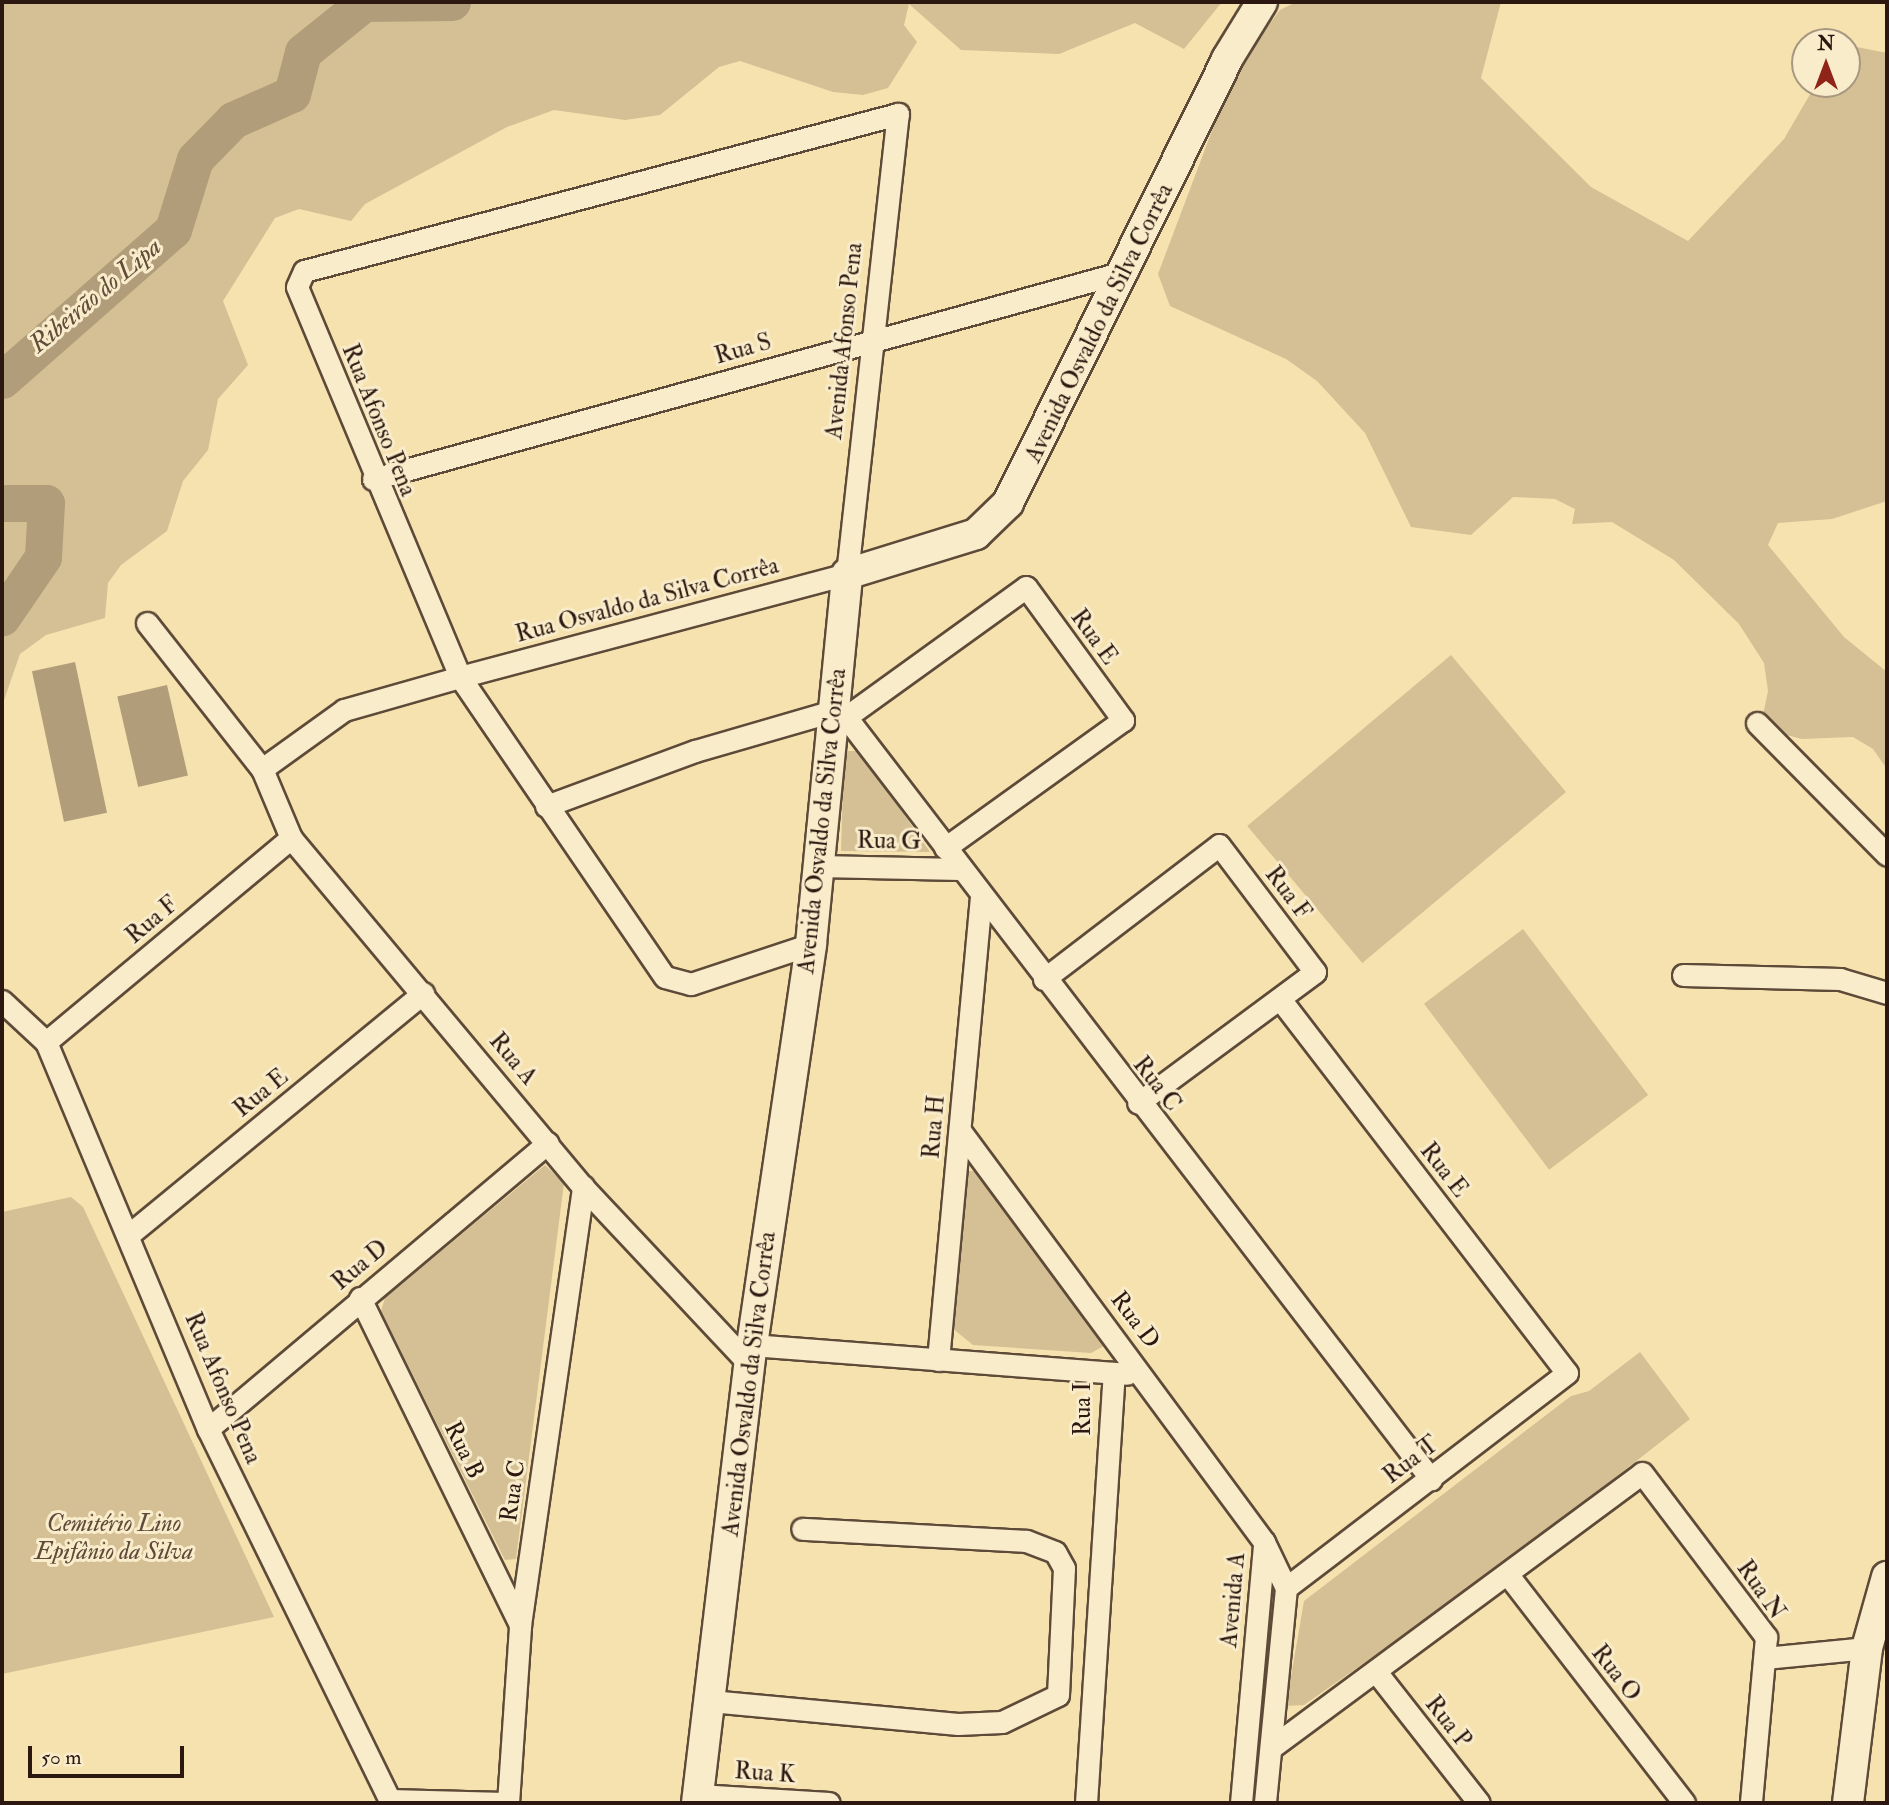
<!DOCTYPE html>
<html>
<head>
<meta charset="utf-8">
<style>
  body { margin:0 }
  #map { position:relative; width:1889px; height:1805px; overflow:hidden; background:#f6e2af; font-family:"IM FELL Double Pica",serif }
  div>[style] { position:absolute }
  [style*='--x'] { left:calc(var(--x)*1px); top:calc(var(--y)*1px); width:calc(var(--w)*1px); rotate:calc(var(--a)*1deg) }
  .green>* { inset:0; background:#d4c094; transform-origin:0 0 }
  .water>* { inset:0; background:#b19d79; transform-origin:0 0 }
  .river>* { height:37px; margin:-18.5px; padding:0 18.5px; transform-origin:18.5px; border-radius:18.5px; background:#b19d79 }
  .roads { filter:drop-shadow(2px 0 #5e4a38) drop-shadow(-2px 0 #5e4a38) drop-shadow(0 2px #5e4a38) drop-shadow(0 -2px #5e4a38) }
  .street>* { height:21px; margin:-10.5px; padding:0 10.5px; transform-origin:10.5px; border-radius:10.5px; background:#f9eccb }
  .secondary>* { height:30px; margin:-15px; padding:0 15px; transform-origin:15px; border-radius:15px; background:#f9eccb }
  span { translate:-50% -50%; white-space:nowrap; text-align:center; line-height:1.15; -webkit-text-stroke:6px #f9eccb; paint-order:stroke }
  .street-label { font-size:24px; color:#2c1810 }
  .park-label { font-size:24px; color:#5e4a38; font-style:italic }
  .water-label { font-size:26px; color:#614d3a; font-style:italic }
  .frame { position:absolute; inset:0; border:4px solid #2c1810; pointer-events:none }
  .north { position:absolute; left:1791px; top:28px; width:70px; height:70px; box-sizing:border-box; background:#f9eccb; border:2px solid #a79780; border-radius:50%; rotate:0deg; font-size:19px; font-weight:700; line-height:28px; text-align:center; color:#2c1810 }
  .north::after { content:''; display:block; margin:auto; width:24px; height:32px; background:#8f2418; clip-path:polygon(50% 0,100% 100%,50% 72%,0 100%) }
  .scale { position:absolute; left:28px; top:1746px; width:156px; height:32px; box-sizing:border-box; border:4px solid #2c1810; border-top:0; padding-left:9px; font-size:21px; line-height:24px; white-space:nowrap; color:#2c1810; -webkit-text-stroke:5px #f9eccb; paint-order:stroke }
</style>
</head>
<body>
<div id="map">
  <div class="green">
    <div style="clip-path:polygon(2px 2px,1222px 2px,1184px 49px,1135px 23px,1059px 54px,961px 50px,909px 4px,904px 25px,917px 42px,888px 88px,863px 95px,833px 92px,740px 61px,719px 67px,660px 115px,625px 120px,554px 110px,507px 127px,365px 204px,351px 221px,299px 209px,275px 218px,223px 301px,248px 365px,218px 399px,208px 450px,183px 481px,167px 531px,121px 565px,108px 583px,105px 618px,46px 635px,20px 654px,2px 706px)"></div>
    <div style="clip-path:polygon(1296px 2px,1501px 2px,1481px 78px,1591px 187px,1688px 241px,1784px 139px,1816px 84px,1847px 84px,1847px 53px,1857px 47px,1887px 53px,1887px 501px,1832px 519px,1778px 523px,1768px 545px,1844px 637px,1887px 672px,1887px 769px,1873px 749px,1853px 737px,1802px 739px,1783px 734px,1763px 715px,1768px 691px,1764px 663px,1739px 624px,1674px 560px,1612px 522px,1572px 524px,1575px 509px,1555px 499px,1513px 497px,1471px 535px,1411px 527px,1365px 433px,1317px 381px,1286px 359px,1170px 306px,1158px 274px,1236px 67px,1280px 10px)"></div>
    <div style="left:1451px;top:655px;width:179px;height:266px;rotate:50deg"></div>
    <div style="clip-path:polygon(844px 751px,860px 751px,930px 852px,841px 851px)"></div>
    <div style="left:1523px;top:929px;width:208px;height:124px;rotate:53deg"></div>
    <div style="clip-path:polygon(545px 1165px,564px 1183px,516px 1559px,505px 1560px,381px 1311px,385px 1298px)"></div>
    <div style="clip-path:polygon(967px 1171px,975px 1171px,1104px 1346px,1091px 1353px,973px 1345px,952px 1328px)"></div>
    <div style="clip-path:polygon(71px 1197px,83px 1207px,274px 1617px,2px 1674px,2px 1212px)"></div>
    <div style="clip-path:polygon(1640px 1352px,1690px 1419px,1501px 1567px,1304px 1705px,1286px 1706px,1304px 1601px,1571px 1396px,1589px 1391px)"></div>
  </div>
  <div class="water">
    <div style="left:75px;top:662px;width:154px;height:44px;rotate:78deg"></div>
    <div style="left:167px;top:685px;width:93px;height:51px;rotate:77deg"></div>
  </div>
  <div class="river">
    <div style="--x:2;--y:380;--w:227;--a:-41.3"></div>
    <div style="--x:173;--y:230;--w:74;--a:-72.8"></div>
    <div style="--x:195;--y:159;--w:54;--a:-45.7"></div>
    <div style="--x:233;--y:120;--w:64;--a:-23.8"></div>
    <div style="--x:292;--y:94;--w:43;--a:-75.3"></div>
    <div style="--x:303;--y:52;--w:78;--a:-38.8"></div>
    <div style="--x:364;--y:3;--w:88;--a:-0.7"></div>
    <div style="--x:2;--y:503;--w:44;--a:0"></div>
    <div style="--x:46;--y:503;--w:54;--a:93.2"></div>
    <div style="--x:43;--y:557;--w:73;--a:124.3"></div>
  </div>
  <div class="roads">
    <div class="street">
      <div style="--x:373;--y:479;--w:782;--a:-15.42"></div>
      <div style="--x:147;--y:623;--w:186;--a:51.8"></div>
      <div style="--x:262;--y:769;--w:75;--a:67.2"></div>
      <div style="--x:291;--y:838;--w:455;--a:50.1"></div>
      <div style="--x:583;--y:1187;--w:244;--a:46.8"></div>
      <div style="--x:846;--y:717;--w:222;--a:-35.8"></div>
      <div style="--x:1026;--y:587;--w:165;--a:53.9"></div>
      <div style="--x:1123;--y:720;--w:219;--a:144.3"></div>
      <div style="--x:1757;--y:723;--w:185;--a:45.4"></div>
      <div style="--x:262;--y:769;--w:101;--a:-35.7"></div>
      <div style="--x:344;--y:710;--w:121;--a:-15.9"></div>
      <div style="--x:460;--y:677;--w:400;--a:-14.9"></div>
      <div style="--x:847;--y:574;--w:463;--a:-83.7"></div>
      <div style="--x:898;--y:114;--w:614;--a:165.19"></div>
      <div style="--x:304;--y:271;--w:17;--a:114"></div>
      <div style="--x:297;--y:287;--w:423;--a:67.3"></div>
      <div style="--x:460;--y:677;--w:363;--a:55.7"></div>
      <div style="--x:665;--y:977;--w:27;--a:15"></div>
      <div style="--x:691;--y:984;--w:126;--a:-18.4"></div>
      <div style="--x:546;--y:806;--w:159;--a:-20.3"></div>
      <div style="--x:695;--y:751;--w:144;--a:-16.2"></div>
      <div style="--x:833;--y:711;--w:14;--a:25"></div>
      <div style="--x:846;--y:717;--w:961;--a:52.49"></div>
      <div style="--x:817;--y:866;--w:144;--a:1.2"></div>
      <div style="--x:1683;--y:975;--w:157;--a:1.5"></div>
      <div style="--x:1840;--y:979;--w:49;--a:16.6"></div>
      <div style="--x:1044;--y:979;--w:220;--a:-37.4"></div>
      <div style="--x:1219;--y:845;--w:159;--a:52.9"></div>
      <div style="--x:1315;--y:972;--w:220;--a:143.5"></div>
      <div style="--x:1280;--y:999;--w:471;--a:52.5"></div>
      <div style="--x:1567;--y:1373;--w:354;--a:142.6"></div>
      <div style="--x:2;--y:1001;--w:60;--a:43"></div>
      <div style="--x:46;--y:1042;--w:420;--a:67.3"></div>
      <div style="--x:208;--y:1429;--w:416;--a:63.9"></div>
      <div style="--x:46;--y:1042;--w:319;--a:-39.8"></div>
      <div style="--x:961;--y:1132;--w:510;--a:53.53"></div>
      <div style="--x:1264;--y:1542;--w:51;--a:64.4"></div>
      <div style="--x:1286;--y:1588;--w:216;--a:95.6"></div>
      <div style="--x:131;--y:1233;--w:378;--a:-39.4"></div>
      <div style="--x:360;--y:1298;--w:364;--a:63.9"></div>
      <div style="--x:752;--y:1345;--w:376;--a:4.4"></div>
      <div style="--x:938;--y:1360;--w:463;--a:-84.7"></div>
      <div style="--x:208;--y:1429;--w:444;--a:-40.1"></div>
      <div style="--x:1508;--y:1575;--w:288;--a:52.3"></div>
      <div style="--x:1765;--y:1658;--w:102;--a:-5.6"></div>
      <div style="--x:1377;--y:1673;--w:165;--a:51.9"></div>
      <div style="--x:710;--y:1701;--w:249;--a:5.3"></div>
      <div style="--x:958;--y:1724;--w:44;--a:-2.6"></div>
      <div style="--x:1002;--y:1722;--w:62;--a:-25.7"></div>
      <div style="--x:1058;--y:1695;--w:127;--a:-87.3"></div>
      <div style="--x:1064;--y:1568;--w:18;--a:-119"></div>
      <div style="--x:1055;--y:1552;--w:31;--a:-159"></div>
      <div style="--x:1026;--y:1541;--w:224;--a:-176.9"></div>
      <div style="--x:1272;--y:1747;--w:460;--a:-36.5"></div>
      <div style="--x:1642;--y:1473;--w:206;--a:52.9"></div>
      <div style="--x:1766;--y:1637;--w:167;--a:95.2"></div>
      <div style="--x:698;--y:1795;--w:131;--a:3.5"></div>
      <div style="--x:389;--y:1800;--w:116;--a:1.5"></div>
      <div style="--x:508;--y:1803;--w:178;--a:-86.1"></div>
      <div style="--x:520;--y:1625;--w:443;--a:-81.8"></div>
      <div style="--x:1086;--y:1803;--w:431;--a:-86.3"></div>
      <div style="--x:1241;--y:1803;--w:260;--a:-84.9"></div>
    </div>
    <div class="secondary">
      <div style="--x:697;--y:1803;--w:461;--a:-83.2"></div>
      <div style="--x:752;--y:1345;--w:405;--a:-81.6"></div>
      <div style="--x:811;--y:944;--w:372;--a:-84.4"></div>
      <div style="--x:847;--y:574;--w:135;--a:-17.2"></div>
      <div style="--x:976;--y:534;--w:45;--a:-44.1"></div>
      <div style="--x:1008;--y:503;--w:495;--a:-63.7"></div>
      <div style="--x:1227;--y:59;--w:67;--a:-58.4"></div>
      <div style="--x:1848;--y:1803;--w:156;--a:-83"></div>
      <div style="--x:1867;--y:1648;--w:74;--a:-74.3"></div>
    </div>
  </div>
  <div class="street-label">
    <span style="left:1099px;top:323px;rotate:-64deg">Avenida Osvaldo da Silva Corrêa</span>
    <span style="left:844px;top:341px;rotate:-84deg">Avenida Afonso Pena</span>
    <span style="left:743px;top:349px;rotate:-16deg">Rua S</span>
    <span style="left:379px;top:420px;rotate:68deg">Rua Afonso Pena</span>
    <span style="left:647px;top:600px;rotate:-15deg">Rua Osvaldo da Silva Corrêa</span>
    <span style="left:1094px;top:637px;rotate:54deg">Rua E</span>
    <span style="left:822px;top:821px;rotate:-84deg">Avenida Osvaldo da Silva Corrêa</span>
    <span style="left:889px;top:841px;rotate:1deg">Rua G</span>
    <span style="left:1288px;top:893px;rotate:53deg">Rua F</span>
    <span style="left:152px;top:920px;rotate:-40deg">Rua F</span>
    <span style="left:513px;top:1059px;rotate:50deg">Rua A</span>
    <span style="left:1157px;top:1084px;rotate:52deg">Rua C</span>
    <span style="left:261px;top:1093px;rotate:-39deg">Rua E</span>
    <span style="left:934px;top:1127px;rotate:-85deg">Rua H</span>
    <span style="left:1444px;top:1170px;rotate:52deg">Rua E</span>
    <span style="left:360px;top:1265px;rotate:-40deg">Rua D</span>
    <span style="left:1135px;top:1320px;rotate:53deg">Rua D</span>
    <span style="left:749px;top:1384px;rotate:-83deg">Avenida Osvaldo da Silva Corrêa</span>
    <span style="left:223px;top:1388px;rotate:67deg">Rua Afonso Pena</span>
    <span style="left:1083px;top:1409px;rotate:-90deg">Rua I</span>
    <span style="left:464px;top:1450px;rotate:64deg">Rua B</span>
    <span style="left:1411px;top:1460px;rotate:-37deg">Rua T</span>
    <span style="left:513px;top:1491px;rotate:-82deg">Rua C</span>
    <span style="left:1761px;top:1590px;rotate:55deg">Rua N</span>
    <span style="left:1233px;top:1600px;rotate:-85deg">Avenida A</span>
    <span style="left:1616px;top:1673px;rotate:52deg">Rua O</span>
    <span style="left:1448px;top:1722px;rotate:52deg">Rua P</span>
    <span style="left:765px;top:1773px;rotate:4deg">Rua K</span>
  </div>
  <div class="park-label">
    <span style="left:114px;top:1538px">Cemitério Lino<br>Epifânio da Silva</span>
  </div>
  <div class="water-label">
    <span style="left:96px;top:296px;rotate:-40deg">Ribeirão do Lipa</span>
  </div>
  <div class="frame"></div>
  <div class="north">N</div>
  <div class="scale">50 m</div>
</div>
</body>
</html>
